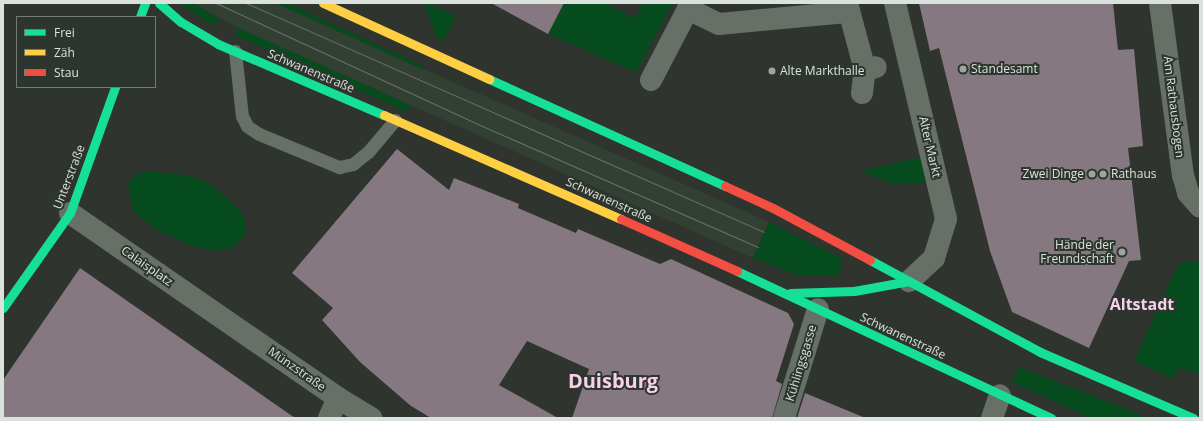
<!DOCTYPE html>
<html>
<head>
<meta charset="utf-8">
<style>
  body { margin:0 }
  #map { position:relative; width:1203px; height:421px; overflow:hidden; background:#2f342f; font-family:"Open Sans",sans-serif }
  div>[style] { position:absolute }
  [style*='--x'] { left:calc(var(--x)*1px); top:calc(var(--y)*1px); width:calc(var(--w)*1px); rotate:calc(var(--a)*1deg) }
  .built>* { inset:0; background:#323f33 }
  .green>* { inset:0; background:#074c1f; transform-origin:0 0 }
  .building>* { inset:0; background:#857881 }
  .lane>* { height:13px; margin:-6.5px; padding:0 6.5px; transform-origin:6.5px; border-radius:6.5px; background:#667067 }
  .street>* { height:22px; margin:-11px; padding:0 11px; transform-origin:11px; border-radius:11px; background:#667067 }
  .fast>* { height:9px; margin:-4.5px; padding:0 4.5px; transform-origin:4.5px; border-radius:4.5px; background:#16e098 }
  .slow>* { height:9px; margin:-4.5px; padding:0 4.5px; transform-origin:4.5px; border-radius:4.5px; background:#ffcf43 }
  .jam>* { height:9px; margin:-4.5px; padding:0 4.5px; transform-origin:4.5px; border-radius:4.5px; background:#f24e42 }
  .tram>* { height:1px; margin:-0.5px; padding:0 0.5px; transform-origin:0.5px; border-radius:0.5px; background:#6b716b }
  .dots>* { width:11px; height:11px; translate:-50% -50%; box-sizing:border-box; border:2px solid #2d362e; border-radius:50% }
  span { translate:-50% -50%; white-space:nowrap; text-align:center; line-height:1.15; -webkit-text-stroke:4px #2d362e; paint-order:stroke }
  .poi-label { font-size:12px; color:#dbe1db }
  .left { translate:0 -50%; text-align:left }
  .right { translate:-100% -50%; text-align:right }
  .street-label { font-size:12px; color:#dbe1db }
  .district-label { font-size:16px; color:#f9cfec; font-weight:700 }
  .town-label { font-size:20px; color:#f9cfec; font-weight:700 }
  .frame { position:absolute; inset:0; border:4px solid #dbe1db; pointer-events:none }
  .legend { position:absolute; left:16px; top:16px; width:140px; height:72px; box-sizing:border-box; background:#2d362e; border:1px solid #737a73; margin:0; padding:5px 7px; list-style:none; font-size:12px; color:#dbe1db }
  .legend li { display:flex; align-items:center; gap:8px; height:20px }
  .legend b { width:20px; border:1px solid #737a73 }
</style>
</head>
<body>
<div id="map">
  <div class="built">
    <div style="clip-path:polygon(193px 3px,275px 3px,769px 222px,753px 258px,238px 28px)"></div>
  </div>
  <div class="green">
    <div style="clip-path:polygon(178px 3px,193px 3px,219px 19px,215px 26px)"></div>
    <div style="clip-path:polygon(275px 3px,287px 3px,425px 67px,424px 70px)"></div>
    <div style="clip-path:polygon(427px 3px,456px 16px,444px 40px,437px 39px,424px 4px)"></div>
    <div style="clip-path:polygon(564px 3px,605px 3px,635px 18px,643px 3px,673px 3px,636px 72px,548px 34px)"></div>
    <div style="left:238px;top:28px;width:188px;height:8px;rotate:24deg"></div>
    <div style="clip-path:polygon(922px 157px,925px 184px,891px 183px,860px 171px)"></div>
    <div style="clip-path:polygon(149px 171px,184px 175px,202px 180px,217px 189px,242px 213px,247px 229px,240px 241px,232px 248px,209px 250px,187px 244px,157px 230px,141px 218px,133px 209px,128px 185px,136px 174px)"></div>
    <div style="clip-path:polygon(769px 222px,841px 258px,842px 268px,838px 275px,800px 276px,753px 258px)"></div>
    <div style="clip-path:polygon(1200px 261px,1200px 374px,1179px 368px,1173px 379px,1134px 361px,1179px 263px)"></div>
    <div style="clip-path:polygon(1019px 367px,1149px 418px,1091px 418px,1012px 382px)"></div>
  </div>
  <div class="building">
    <div style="clip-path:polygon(491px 3px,564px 3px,548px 34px)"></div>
    <div style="clip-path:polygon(919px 3px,1113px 3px,1118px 50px,1134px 49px,1143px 146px,1128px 148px,1141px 260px,1129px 261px,1089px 348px,1012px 312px,990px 251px,939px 48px,930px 51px)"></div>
    <div style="clip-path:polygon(397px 149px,449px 190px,454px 178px,519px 204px,518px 208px,576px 233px,578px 229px,660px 264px,671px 259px,788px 313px,794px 324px,776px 381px,782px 384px,772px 418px,572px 418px,589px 369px,527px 341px,499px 385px,558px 418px,431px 418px,411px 406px,360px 362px,322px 320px,333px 308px,292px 273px)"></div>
    <div style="clip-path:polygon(80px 268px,295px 418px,3px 418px,3px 380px)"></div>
    <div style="clip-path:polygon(805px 393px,863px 417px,863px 418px,797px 418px)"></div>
  </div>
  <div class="lane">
    <div style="--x:235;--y:51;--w:65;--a:83.9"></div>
    <div style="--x:242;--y:116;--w:11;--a:63"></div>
    <div style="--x:247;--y:126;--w:14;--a:34"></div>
    <div style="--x:259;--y:134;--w:87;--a:22.4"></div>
    <div style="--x:339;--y:167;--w:14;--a:-12"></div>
    <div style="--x:353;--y:164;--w:19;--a:-39"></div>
    <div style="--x:368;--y:152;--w:42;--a:-49.8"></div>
  </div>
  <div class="street">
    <div style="--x:847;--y:3;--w:69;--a:75"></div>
    <div style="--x:865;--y:70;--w:11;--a:-15"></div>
    <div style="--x:895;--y:3;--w:222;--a:76.7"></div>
    <div style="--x:946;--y:219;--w:41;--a:107.1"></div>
    <div style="--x:934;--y:258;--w:34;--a:137"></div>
    <div style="--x:1160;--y:3;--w:174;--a:82.4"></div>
    <div style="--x:1183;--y:175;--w:19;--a:74"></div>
    <div style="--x:1188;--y:193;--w:18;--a:49"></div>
    <div style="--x:688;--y:9;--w:34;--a:26"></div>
    <div style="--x:719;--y:24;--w:131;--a:-5.3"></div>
    <div style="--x:651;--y:80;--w:87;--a:-62.5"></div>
    <div style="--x:862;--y:93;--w:23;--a:-83"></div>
    <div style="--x:70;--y:213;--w:326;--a:34.6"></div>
    <div style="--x:338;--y:398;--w:39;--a:31"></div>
    <div style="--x:329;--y:418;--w:22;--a:-66"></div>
    <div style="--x:784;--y:418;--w:114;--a:-72.7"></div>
    <div style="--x:992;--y:418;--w:24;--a:-71"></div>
  </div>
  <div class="fast">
    <div style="--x:159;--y:3;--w:29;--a:41"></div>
    <div style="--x:181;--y:22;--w:43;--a:30.7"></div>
    <div style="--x:218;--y:44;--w:181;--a:23.2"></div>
    <div style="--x:140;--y:17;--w:15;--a:-70"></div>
    <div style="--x:489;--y:79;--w:259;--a:24.4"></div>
    <div style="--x:870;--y:260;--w:193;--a:28.4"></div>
    <div style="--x:1040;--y:352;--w:167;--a:23.3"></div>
    <div style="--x:737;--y:271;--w:347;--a:25.1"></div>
    <div style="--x:790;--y:293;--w:64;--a:-1.8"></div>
    <div style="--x:854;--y:291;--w:56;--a:-10.3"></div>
    <div style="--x:3;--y:308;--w:116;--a:-54.8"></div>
    <div style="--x:70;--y:213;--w:134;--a:-70.3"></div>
  </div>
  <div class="slow">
    <div style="--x:323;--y:3;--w:183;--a:24.6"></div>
    <div style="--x:384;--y:115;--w:259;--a:23.7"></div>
  </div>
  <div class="jam">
    <div style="--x:725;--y:186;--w:53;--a:24.6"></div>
    <div style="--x:773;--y:208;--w:110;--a:28.2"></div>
    <div style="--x:621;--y:219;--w:127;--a:24.1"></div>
  </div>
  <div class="tram">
    <div style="--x:216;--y:3;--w:283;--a:24.8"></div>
    <div style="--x:473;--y:122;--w:311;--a:23.7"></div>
    <div style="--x:246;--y:3;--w:566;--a:23.85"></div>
  </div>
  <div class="dots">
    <div style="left:963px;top:69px;background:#9fa49f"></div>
    <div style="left:772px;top:71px;background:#9fa49f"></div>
    <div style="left:1092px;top:174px;background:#9fa49f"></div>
    <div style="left:1103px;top:174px;background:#9fa49f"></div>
    <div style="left:1122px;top:252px;background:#9fa49f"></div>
  </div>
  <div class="poi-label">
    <span class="left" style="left:971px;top:69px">Standesamt</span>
    <span class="left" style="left:780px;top:71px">Alte Markthalle</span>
    <span class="right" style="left:1084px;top:174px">Zwei Dinge</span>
    <span class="left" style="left:1111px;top:174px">Rathaus</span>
    <span class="right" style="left:1114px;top:252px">Hände der<br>Freundschaft</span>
  </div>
  <div class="street-label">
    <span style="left:311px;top:71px;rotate:23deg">Schwanenstraße</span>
    <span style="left:1174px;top:107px;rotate:83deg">Am Rathausbogen</span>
    <span style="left:930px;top:147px;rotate:77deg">Alter Markt</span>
    <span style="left:69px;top:177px;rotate:-69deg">Unterstraße</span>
    <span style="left:609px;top:200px;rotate:24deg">Schwanenstraße</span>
    <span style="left:147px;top:266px;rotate:35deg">Calaisplatz</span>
    <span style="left:903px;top:336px;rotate:25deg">Schwanenstraße</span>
    <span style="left:801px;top:363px;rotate:-73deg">Kühlingsgasse</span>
    <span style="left:297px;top:369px;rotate:35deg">Münzstraße</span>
  </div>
  <div class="district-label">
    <span style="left:1142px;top:304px">Altstadt</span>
  </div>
  <div class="town-label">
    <span style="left:613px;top:380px">Duisburg</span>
  </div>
  <div class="frame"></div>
  <ul class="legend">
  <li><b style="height:5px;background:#16e098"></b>Frei</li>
  <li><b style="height:5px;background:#ffcf43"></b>Zäh</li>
  <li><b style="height:5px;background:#f24e42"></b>Stau</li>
  </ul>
</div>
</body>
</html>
